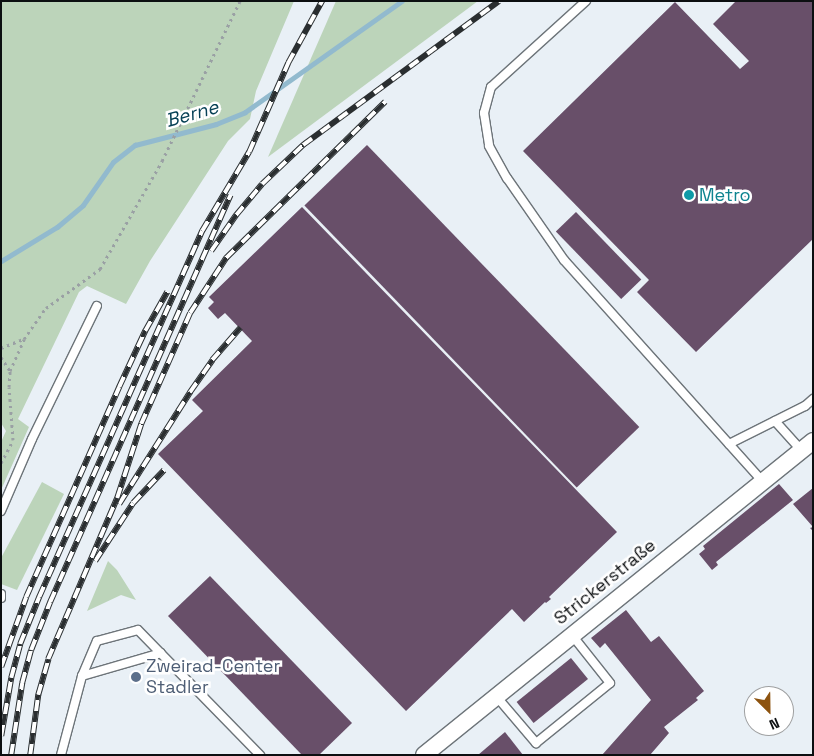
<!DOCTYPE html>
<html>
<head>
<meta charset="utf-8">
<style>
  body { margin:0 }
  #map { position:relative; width:814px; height:756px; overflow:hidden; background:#e9f0f6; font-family:"Space Grotesk",sans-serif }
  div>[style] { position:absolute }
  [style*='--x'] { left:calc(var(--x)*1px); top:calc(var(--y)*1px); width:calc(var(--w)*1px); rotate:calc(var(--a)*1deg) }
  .green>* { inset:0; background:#bcd4ba }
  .stream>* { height:5px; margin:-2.5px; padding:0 2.5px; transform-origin:2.5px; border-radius:2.5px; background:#92bace }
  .building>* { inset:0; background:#684f69; transform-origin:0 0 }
  .path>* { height:3px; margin-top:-1.5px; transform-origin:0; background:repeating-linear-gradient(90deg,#9aa0a4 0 2.5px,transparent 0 6.5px) }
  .roads { filter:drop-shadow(1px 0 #6d7479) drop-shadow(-1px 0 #6d7479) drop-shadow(0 1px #6d7479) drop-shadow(0 -1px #6d7479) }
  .lane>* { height:8px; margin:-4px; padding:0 4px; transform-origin:4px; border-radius:4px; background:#fff }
  .street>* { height:16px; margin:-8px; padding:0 8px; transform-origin:8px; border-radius:8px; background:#fff }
  .rail>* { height:5.5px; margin-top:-2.75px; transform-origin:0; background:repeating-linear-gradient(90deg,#fff 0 11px,#2a2e30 0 22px); box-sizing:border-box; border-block:1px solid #2a2e30 }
  .dots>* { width:14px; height:14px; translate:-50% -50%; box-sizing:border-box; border:2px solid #fff; border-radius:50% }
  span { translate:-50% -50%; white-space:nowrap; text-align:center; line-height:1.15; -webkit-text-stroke:5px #fff; paint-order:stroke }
  .culture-label { font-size:18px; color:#0d838f }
  .left { translate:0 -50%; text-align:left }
  .street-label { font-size:18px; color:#0c0f11 }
  .service-label { font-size:18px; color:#4e5e75 }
  .water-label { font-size:19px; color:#064055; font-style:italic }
  .frame { position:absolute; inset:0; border:2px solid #0c0f11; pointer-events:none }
  .north { position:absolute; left:744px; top:686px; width:50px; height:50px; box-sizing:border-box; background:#fff; border:1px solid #9e9fa0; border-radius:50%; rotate:157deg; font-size:14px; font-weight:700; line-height:20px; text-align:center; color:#0c0f11 }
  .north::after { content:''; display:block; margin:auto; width:18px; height:22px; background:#8d530f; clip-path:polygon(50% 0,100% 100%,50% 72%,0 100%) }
</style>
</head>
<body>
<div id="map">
  <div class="green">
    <div style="clip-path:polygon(1px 1px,294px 1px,256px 91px,250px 119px,228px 141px,150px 261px,126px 304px,87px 286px,79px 292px,18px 419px,29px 427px,1px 490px,1px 442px,6px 431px,1px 423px)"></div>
    <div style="clip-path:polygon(336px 1px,478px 1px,268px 157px)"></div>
    <div style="clip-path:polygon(42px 482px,64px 494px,17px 590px,1px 584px,1px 558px)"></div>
    <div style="clip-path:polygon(108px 561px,117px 570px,136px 600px,121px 595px,87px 611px)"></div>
  </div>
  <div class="stream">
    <div style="--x:1;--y:261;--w:66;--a:-31.3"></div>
    <div style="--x:57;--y:227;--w:34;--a:-40"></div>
    <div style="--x:83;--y:205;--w:52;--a:-55.1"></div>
    <div style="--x:113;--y:162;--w:28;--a:-38"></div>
    <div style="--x:135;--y:145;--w:84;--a:-14.5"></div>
    <div style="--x:216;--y:124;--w:31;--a:-22"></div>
    <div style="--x:245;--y:112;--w:192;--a:-35.3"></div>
  </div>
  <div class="building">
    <div style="clip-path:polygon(736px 1px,813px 1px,813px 239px,696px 352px,637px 292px,649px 280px,523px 151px,675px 2px,740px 69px,749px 61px,713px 24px)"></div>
    <div style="left:367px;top:145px;width:392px;height:87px;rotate:46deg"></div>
    <div style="clip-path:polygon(302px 207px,617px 532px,549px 597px,551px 599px,546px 603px,545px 602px,524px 622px,512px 609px,406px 711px,158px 454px,203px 411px,192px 400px,252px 341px,225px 313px,218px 319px,208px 308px,214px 302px,209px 297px)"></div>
    <div style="left:576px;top:212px;width:94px;height:28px;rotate:46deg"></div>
    <div style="clip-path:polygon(779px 484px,793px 500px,716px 562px,718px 565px,712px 570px,699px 554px,705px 549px,703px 546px)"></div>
    <div style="clip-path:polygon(813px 488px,813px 531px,810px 528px,813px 527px,793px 504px)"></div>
    <div style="clip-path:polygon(210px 576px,352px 723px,319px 755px,302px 755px,168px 616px)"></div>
    <div style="clip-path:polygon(626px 610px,651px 642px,659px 636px,704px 691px,696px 698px,698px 700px,664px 727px,669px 733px,650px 755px,602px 755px,651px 700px,605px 643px,600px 648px,591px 638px)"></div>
    <div style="left:571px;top:658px;width:27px;height:70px;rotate:51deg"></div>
    <div style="clip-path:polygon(505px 732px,523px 755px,478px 755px)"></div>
  </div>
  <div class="path">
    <div style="--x:1;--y:348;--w:24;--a:-22"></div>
    <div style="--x:1;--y:357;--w:17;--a:57"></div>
    <div style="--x:1;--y:463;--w:26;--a:-62"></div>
    <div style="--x:13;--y:440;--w:53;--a:-94.3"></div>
    <div style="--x:9;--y:387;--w:16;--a:-86"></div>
    <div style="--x:10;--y:371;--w:35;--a:-66"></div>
    <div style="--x:24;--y:339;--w:38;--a:-55"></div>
    <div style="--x:46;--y:308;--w:67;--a:-35.8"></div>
    <div style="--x:100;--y:269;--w:125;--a:-60.1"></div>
    <div style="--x:162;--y:161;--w:178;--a:-64"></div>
  </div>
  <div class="roads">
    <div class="lane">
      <div style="--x:586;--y:1;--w:128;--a:137.8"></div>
      <div style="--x:491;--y:87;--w:27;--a:105"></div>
      <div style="--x:484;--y:113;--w:33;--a:81"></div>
      <div style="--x:489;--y:146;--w:37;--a:61"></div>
      <div style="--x:507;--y:178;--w:100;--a:55.2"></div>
      <div style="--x:564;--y:260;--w:297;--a:48.1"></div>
      <div style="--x:775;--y:421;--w:38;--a:48"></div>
      <div style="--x:729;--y:444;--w:85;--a:-26.6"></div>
      <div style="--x:805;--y:406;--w:11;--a:-41"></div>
      <div style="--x:1;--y:511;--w:78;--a:-66.7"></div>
      <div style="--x:32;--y:439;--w:148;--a:-64"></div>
      <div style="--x:1;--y:594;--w:4;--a:90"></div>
      <div style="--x:82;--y:676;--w:38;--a:-67"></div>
      <div style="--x:97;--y:641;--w:42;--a:-15"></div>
      <div style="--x:138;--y:630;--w:175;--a:45.7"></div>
      <div style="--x:496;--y:696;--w:62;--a:49.6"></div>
      <div style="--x:536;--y:743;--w:95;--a:-39"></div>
      <div style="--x:610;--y:683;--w:61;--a:-128.4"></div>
      <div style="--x:61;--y:755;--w:82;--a:-75.1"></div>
      <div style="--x:82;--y:676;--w:82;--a:-16.2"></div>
    </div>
    <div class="street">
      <div style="--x:424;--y:755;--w:500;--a:-38.9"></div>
    </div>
  </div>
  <div class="rail">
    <div style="--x:211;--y:251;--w:44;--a:-55.2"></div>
    <div style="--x:236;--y:215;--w:40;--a:-50"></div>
    <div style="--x:262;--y:184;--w:57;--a:-43.6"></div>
    <div style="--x:303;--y:145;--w:243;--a:-36.3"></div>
    <div style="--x:119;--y:504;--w:133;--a:-57.6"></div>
    <div style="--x:190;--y:392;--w:39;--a:-55"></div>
    <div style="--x:212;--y:360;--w:43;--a:-48.8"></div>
    <div style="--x:95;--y:561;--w:69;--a:-56.8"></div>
    <div style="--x:133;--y:503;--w:45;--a:-46.8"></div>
    <div style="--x:1;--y:667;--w:74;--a:-70.3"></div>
    <div style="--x:26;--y:597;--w:230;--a:-66.1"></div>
    <div style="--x:119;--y:387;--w:62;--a:-65.1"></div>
    <div style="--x:145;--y:331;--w:45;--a:-60.6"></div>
    <div style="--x:1;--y:736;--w:59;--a:-80.2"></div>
    <div style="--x:11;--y:678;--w:35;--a:-75"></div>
    <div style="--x:20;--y:644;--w:51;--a:-68"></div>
    <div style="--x:39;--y:597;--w:401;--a:-66"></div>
    <div style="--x:202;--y:231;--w:92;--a:-59.3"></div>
    <div style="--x:249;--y:152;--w:97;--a:-66.3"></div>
    <div style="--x:288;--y:63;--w:71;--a:-61.3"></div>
    <div style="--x:11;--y:755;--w:73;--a:-81.3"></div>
    <div style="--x:22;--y:683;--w:34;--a:-75"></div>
    <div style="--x:31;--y:650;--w:52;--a:-68.4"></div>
    <div style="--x:50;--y:602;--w:445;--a:-66.1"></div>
    <div style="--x:30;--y:755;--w:61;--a:-82.4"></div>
    <div style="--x:38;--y:695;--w:37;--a:-74"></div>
    <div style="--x:48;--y:659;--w:175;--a:-66.8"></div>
    <div style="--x:117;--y:498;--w:78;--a:-72"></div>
    <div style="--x:141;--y:424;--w:121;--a:-66.2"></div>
    <div style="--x:190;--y:313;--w:66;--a:-56.8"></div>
    <div style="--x:226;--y:258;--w:223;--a:-44.5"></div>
  </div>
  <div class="dots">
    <div style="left:689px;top:195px;background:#0f9aa8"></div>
    <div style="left:136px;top:677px;background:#5c6f8a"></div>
  </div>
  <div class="culture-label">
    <span class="left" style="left:699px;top:195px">Metro</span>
  </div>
  <div class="street-label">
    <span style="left:605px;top:582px;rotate:-39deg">Strickerstraße</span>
  </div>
  <div class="service-label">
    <span class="left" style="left:146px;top:677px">Zweirad-Center<br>Stadler</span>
  </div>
  <div class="water-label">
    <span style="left:192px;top:114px;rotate:-16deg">Berne</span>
  </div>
  <div class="frame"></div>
  <div class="north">N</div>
</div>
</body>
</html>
